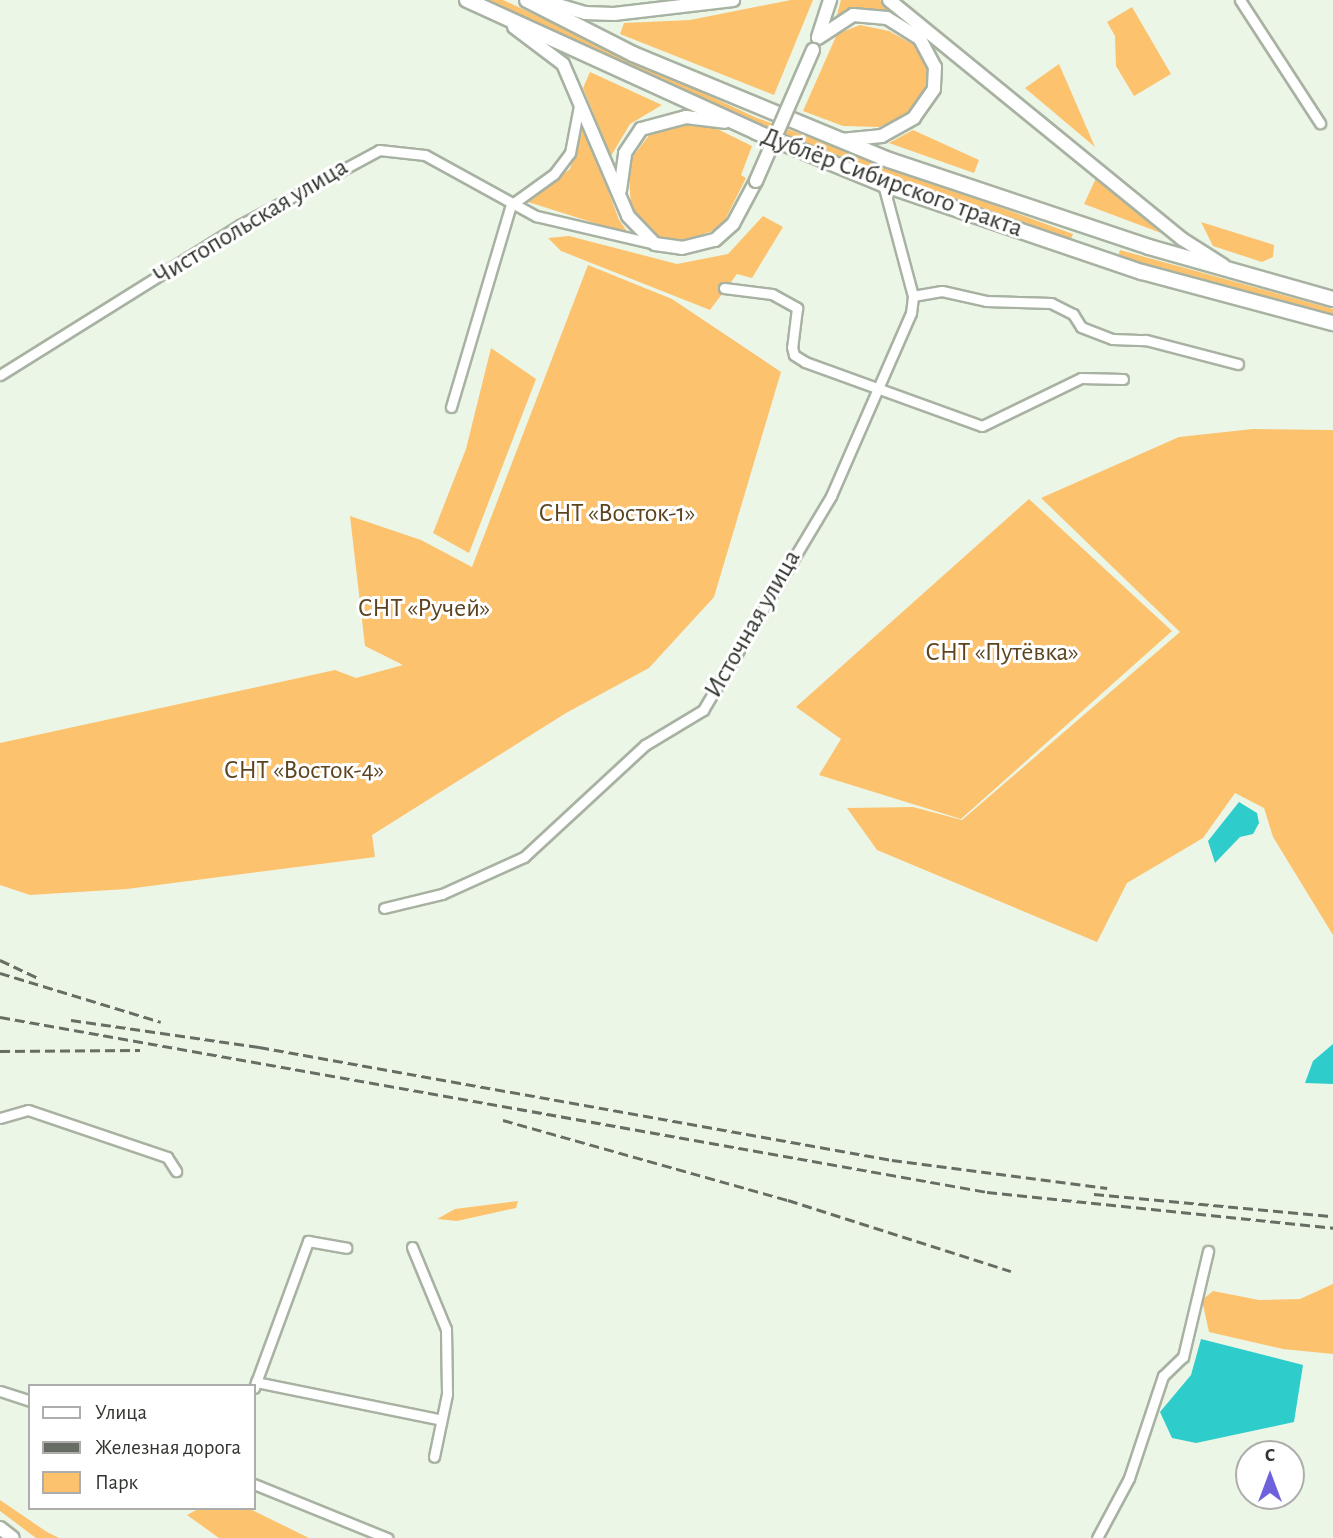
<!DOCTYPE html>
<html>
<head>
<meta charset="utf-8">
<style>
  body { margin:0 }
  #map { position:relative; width:1333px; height:1538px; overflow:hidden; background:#ecf6e7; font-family:"Alegreya Sans",sans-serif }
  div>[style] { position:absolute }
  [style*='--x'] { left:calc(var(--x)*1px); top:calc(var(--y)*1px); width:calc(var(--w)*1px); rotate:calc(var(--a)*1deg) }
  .green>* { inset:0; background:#fcc26d }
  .water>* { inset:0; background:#2ecccb }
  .roads { filter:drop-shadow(2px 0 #a8b2a3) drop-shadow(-2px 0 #a8b2a3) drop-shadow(0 2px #a8b2a3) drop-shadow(0 -2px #a8b2a3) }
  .street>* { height:9px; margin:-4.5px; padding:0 4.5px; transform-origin:4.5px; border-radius:4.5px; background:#fff }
  .secondary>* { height:12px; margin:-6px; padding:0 6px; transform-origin:6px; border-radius:6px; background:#fff }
  .primary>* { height:14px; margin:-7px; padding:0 7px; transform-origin:7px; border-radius:7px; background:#fff }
  .rail>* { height:2.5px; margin-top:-1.25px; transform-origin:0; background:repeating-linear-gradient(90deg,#676d64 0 10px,transparent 0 15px) }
  .bridges { filter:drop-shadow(2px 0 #a8b2a3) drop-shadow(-2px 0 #a8b2a3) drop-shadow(0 2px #a8b2a3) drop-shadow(0 -2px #a8b2a3) }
  .secondary-bridge>* { height:12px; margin:-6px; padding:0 6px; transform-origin:6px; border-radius:6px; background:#fff }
  span { translate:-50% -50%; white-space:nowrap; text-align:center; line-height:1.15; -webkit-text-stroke:6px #fff; paint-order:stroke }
  .street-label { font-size:26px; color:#31352f }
  .park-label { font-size:26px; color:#5c4420 }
  .legend { position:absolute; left:28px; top:1384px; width:228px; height:126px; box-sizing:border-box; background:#fff; border:2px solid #adaeac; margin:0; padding:9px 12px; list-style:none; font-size:21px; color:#31352f }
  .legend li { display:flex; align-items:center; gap:14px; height:35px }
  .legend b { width:35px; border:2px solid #adaeac }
  .north { position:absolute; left:1235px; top:1440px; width:70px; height:70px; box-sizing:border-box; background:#fff; border:2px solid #adaeac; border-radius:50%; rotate:0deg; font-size:19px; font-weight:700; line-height:28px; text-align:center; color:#31352f }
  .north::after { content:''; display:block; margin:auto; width:24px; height:32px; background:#6e62dc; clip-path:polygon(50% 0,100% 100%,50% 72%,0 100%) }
</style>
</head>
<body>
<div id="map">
  <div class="green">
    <div style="clip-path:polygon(483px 0,503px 0,757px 118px,1073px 234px,1070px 242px,926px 194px,747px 124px)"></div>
    <div style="clip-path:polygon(791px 0,813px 0,774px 95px,620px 34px,624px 23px,690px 20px)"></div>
    <div style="clip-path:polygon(841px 0,880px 0,909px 23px,873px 10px,837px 15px)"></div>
    <div style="clip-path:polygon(1132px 7px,1171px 74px,1134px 96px,1116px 66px,1115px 36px,1107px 22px)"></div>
    <div style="clip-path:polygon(860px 25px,889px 31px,916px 46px,929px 74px,923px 95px,907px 116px,879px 127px,843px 126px,803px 111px,837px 34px)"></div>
    <div style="clip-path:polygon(1059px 64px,1095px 147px,1025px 88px)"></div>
    <div style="clip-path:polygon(590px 72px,662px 105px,630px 124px,611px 156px,583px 88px)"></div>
    <div style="clip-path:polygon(701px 121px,752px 146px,741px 175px,746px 178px,723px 224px,712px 231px,687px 240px,657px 237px,631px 206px,628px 163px,653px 130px)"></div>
    <div style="clip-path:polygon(584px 125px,619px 220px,629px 234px,525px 201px,570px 169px)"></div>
    <div style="clip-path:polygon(913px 130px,979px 160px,974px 173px,889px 143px)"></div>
    <div style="clip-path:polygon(1096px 178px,1161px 233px,1084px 204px)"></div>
    <div style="clip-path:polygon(763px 216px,783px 227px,752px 278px,737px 274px,710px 310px,561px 251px,548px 238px,569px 236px,677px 264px,728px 254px)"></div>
    <div style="clip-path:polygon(1201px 222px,1274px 245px,1273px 257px,1262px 262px,1213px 246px)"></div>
    <div style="clip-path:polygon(1120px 250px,1333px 309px,1333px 318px,1118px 257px)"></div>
    <div style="clip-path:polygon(588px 265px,672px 299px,781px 372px,714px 597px,649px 668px,566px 713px,372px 835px,375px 857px,127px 889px,30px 895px,0 885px,0 743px,335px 670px,356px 678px,403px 665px,365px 646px,350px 516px,421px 540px,472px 567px)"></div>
    <div style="clip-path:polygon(491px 348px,536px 379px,469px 553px,433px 533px,466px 449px)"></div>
    <div style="clip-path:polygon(1253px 429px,1333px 430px,1333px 935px,1273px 837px,1264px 808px,1235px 793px,1203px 838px,1127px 883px,1097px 942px,877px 850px,847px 808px,913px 807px,962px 820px,1180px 632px,1041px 498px,1179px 437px)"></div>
    <div style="clip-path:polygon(1029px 499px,1172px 631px,961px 819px,819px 775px,841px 739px,796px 707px)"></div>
    <div style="clip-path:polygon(518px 1201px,516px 1208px,457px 1221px,437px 1219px,455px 1209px)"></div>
    <div style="clip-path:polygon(1333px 1284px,1333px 1354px,1283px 1349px,1209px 1332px,1202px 1300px,1213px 1291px,1259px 1300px,1300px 1299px)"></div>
    <div style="clip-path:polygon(0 1500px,47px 1532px,59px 1538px,36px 1538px,0 1511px)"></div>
    <div style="clip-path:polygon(200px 1508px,248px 1508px,309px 1538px,219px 1538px,187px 1515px)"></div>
  </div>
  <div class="water">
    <div style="clip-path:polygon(1239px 802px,1257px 813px,1259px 823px,1253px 834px,1240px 837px,1215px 863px,1208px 841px)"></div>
    <div style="clip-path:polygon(1333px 1044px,1333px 1084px,1305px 1083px,1313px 1061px)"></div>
    <div style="clip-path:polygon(1201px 1339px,1303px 1365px,1294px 1422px,1196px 1443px,1172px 1438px,1160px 1412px,1191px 1375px)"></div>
  </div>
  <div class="roads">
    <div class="street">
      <div style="--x:1240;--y:0;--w:147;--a:57"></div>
      <div style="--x:511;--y:205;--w:53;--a:-35.8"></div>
      <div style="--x:554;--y:174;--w:26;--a:-53"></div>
      <div style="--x:570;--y:153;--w:48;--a:-79.2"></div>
      <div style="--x:724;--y:288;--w:48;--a:7.1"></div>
      <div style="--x:772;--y:294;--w:29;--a:29"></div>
      <div style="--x:797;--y:308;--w:39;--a:97"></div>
      <div style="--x:792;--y:347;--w:8;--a:76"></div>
      <div style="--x:794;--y:355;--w:13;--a:32"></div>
      <div style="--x:805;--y:362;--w:188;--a:19.9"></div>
      <div style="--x:982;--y:426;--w:110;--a:-25.9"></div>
      <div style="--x:1081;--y:378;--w:42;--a:1.4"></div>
      <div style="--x:913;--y:296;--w:29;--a:-10"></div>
      <div style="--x:942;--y:291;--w:45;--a:12.8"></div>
      <div style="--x:986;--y:301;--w:65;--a:1.8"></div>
      <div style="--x:1051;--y:303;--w:25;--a:27"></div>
      <div style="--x:1073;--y:314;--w:15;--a:58"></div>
      <div style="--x:1081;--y:327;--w:33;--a:21"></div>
      <div style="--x:1112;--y:339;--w:34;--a:2"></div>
      <div style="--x:1146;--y:340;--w:95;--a:14.6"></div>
      <div style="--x:0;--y:375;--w:283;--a:-32"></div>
      <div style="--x:240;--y:225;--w:158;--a:-28.3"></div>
      <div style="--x:379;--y:150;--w:46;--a:6.2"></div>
      <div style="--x:425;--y:155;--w:127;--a:28.8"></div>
      <div style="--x:536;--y:216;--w:122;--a:13.2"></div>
      <div style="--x:451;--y:407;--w:211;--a:-73.5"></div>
      <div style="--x:384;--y:908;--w:60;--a:-13.6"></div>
      <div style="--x:442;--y:894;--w:90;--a:-24.3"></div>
      <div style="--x:524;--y:857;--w:165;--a:-42.8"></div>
      <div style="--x:645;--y:745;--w:68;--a:-31.1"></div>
      <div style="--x:703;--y:710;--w:249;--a:-59.1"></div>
      <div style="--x:831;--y:496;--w:200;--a:-66.4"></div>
      <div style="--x:911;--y:313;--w:17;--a:-83"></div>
      <div style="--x:913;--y:296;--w:116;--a:-105"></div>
      <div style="--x:0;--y:1118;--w:29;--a:-16"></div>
      <div style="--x:28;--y:1110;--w:147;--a:18.7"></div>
      <div style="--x:167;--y:1157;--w:17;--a:57"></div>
      <div style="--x:412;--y:1247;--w:89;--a:67.5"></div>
      <div style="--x:446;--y:1329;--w:65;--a:89.1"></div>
      <div style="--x:447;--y:1394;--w:64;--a:101.7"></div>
      <div style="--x:256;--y:1382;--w:186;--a:11.5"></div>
      <div style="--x:254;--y:1388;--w:157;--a:-69.8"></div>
      <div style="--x:308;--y:1241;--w:39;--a:10"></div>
      <div style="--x:0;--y:1391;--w:32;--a:18"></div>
      <div style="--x:254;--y:1484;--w:144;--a:22.1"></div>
      <div style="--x:1097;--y:1538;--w:68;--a:-61.9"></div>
      <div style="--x:1129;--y:1478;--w:108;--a:-71.6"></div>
      <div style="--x:1163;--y:1376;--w:28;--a:-44"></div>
      <div style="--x:1183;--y:1357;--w:109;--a:-76.7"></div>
    </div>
    <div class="secondary">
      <div style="--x:541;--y:0;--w:46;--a:16.5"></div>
      <div style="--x:585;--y:13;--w:29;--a:2"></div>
      <div style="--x:614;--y:14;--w:120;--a:-6.7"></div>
      <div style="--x:889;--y:0;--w:378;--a:39.2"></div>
      <div style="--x:1182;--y:239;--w:49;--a:32.4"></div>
      <div style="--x:514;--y:27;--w:61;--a:37.1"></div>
      <div style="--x:563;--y:64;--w:165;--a:66.8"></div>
      <div style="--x:628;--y:216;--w:39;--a:46"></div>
      <div style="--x:655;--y:244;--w:27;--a:8"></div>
      <div style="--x:682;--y:248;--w:34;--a:-14"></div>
      <div style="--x:715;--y:240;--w:24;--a:-42"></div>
      <div style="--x:733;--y:224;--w:49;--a:-61.9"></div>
      <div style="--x:818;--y:37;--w:39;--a:-72"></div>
      <div style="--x:818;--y:38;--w:42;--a:-33.3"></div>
      <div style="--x:853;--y:15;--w:34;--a:5"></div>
      <div style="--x:887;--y:18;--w:39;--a:32"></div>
      <div style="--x:920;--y:39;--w:32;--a:62"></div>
      <div style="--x:935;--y:67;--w:22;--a:93"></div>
      <div style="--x:934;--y:89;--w:35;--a:125"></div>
      <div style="--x:914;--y:118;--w:37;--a:151"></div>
      <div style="--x:882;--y:136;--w:41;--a:174.4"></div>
      <div style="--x:620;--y:190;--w:37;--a:-82"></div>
      <div style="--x:625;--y:153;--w:29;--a:-56"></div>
      <div style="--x:641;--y:129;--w:47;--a:-14.9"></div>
      <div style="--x:686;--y:117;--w:39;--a:7"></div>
      <div style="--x:0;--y:1528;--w:16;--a:38"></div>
    </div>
    <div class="primary">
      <div style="--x:467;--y:0;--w:318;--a:24.5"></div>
      <div style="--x:756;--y:132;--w:137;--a:22.3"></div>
      <div style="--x:883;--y:184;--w:274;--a:18.8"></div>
      <div style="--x:1142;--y:272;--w:198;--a:15"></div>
      <div style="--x:527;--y:0;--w:119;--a:27"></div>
      <div style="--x:633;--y:54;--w:277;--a:22.5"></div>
      <div style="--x:889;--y:160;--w:274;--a:18.5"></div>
      <div style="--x:1149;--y:247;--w:191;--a:15.8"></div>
    </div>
  </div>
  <div class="rail">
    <div style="--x:0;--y:960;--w:42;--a:25.3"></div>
    <div style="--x:0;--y:973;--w:168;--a:16.9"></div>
    <div style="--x:0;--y:1017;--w:1002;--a:10.05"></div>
    <div style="--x:987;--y:1192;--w:348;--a:5.9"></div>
    <div style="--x:71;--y:1020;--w:190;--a:8.2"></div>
    <div style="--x:259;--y:1047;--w:643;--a:10.12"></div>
    <div style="--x:892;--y:1160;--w:217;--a:7.4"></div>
    <div style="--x:0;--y:1051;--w:140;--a:-0.4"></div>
    <div style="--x:503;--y:1120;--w:296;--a:15.7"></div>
    <div style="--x:788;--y:1200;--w:234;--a:17.7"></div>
    <div style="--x:1094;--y:1194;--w:240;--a:5.3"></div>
  </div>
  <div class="bridges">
    <div class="secondary-bridge">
      <div style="--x:756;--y:181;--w:143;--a:-66.5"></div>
    </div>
  </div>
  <div class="street-label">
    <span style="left:892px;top:183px;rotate:20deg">Дублёр Сибирского тракта</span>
    <span style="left:251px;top:222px;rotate:-31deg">Чистопольская улица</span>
    <span style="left:753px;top:624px;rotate:-60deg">Источная улица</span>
  </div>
  <div class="park-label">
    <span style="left:617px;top:514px">СНТ «Восток-1»</span>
    <span style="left:424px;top:609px">СНТ «Ручей»</span>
    <span style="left:1002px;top:653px">СНТ «Путёвка»</span>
    <span style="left:304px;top:771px">СНТ «Восток-4»</span>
  </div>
  <ul class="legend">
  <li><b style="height:9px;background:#fff"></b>Улица</li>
  <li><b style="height:9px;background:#676d64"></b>Железная дорога</li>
  <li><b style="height:19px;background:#fcc26d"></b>Парк</li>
  </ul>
  <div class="north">С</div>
</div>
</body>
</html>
